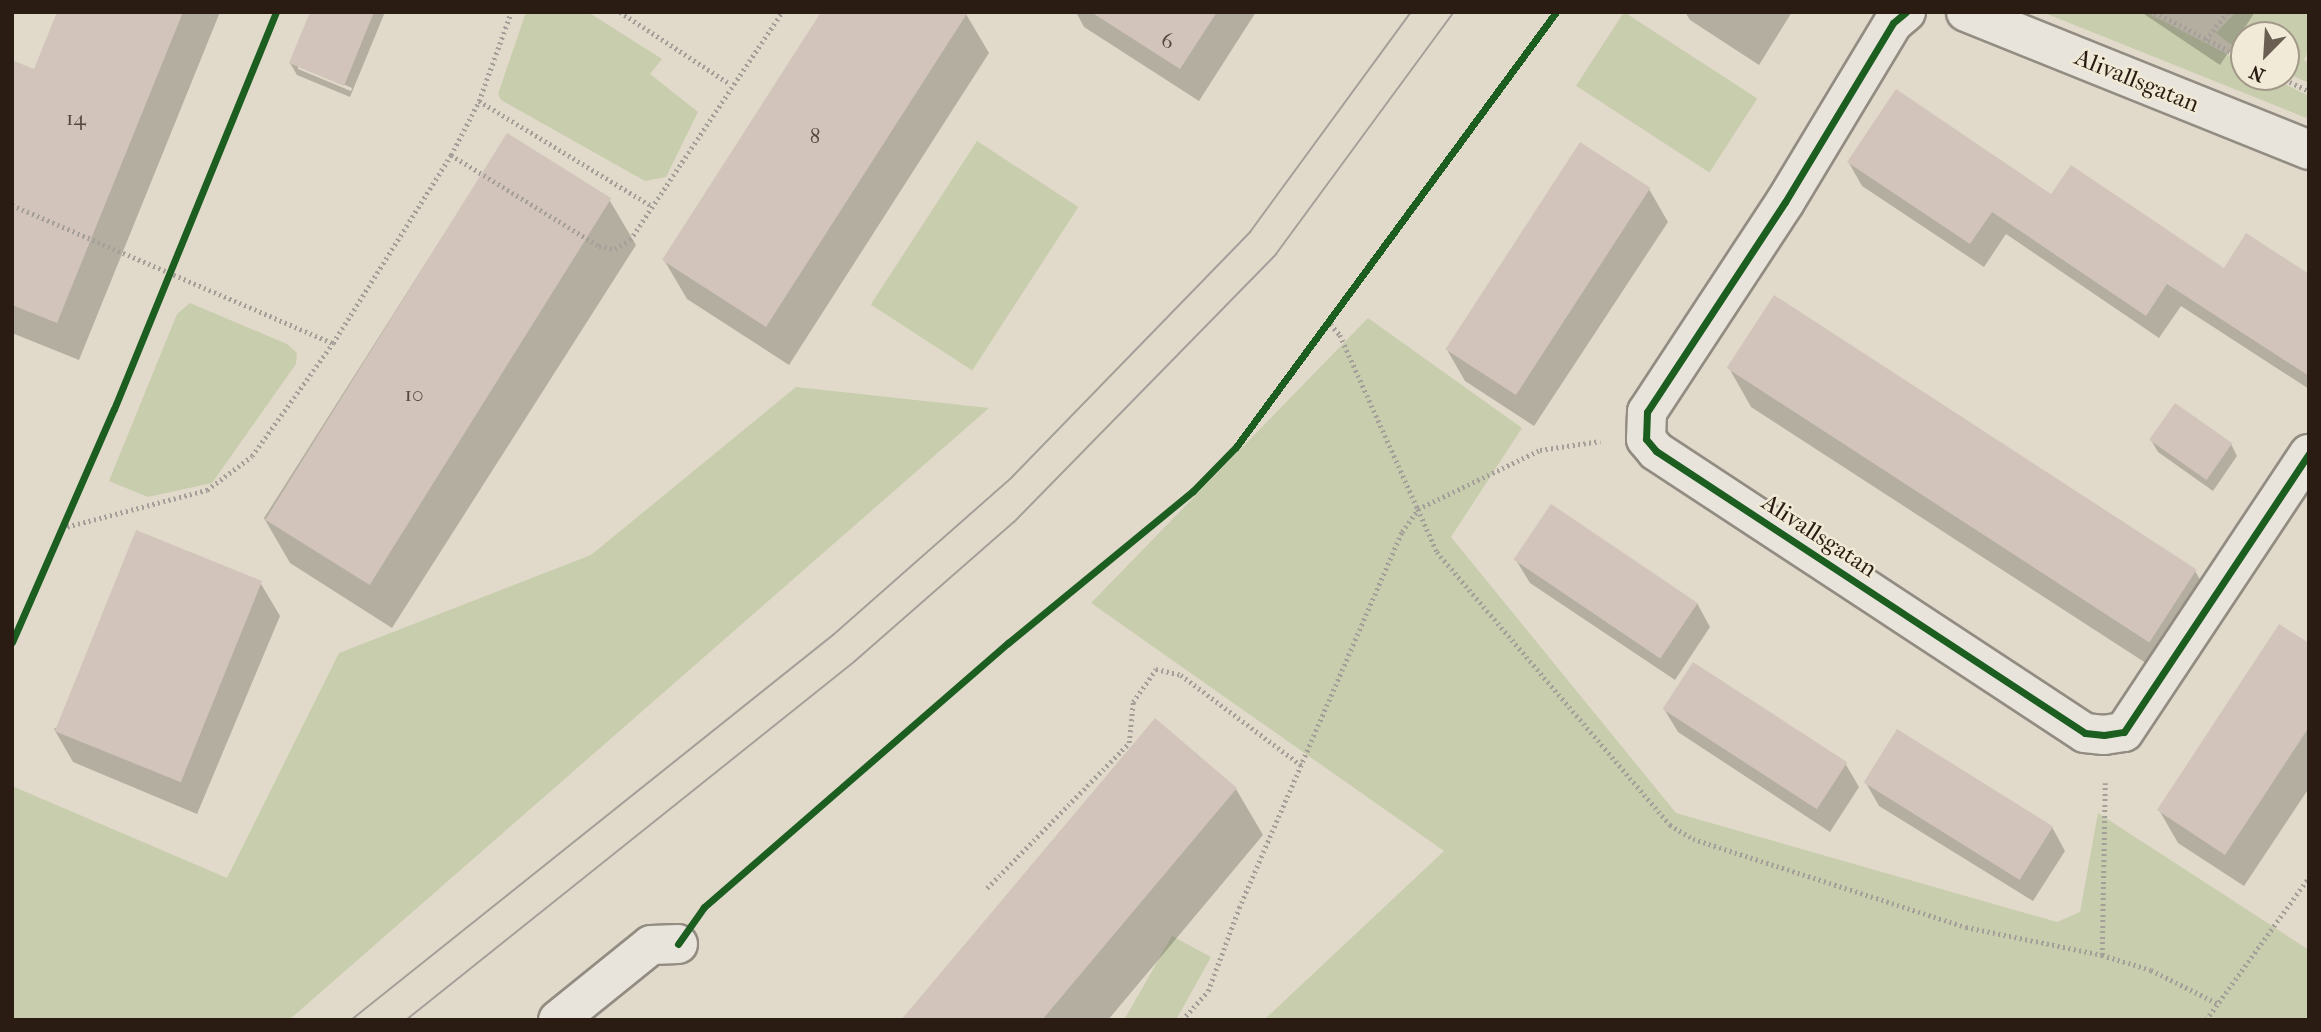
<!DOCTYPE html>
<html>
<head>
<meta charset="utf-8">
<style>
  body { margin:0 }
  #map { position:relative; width:2321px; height:1032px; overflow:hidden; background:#e1daca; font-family:"IM FELL French Canon",serif }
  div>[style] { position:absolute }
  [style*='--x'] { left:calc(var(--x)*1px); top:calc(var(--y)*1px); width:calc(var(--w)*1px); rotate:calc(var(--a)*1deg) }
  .green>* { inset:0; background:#c8cdad; transform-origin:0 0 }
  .shadow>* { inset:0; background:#0003 }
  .building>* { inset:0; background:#d2c4ba; transform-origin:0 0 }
  .path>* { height:4.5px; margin-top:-2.25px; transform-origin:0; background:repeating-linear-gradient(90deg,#a4a099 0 2px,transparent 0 5.5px) }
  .roads { filter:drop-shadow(2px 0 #928c82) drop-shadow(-2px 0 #928c82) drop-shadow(0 2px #928c82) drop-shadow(0 -2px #928c82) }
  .street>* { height:38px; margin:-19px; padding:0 19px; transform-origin:19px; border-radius:19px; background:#e8e4dc }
  .tram>* { height:2px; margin:-1px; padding:0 1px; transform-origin:1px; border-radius:1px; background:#a4a099 }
  .cycleway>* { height:7px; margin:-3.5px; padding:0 3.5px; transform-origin:3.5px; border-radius:3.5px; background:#1b5e20 }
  span { translate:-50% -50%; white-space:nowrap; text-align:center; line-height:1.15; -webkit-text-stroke:5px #f1ead7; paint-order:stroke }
  .number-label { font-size:21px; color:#55473d }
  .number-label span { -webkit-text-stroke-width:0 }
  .street-label { font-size:24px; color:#2a1c12 }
  .frame { position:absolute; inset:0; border:14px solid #2a1c12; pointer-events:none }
  .north { position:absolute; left:2230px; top:21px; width:70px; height:70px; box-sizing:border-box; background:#f1ead7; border:2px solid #a19888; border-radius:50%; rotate:204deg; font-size:19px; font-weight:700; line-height:28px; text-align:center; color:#2a1c12 }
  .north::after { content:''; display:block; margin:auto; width:24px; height:32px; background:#6a5e52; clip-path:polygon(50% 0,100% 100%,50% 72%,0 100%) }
</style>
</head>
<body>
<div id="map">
  <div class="green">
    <div style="clip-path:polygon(526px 12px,588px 12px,662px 59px,650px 74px,698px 112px,666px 177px,645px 181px,501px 100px,498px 94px)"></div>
    <div style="left:1624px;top:12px;width:159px;height:88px;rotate:33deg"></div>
    <div style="clip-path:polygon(2042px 12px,2146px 12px,2244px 63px,2244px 77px,2271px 77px,2309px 96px,2309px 119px)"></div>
    <div style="clip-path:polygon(2236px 12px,2309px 12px,2309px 49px,2304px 60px,2309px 63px,2309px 83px,2286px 73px,2286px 35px,2244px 35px,2244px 54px,2216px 33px)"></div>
    <div style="left:977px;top:141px;width:121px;height:195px;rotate:33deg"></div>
    <div style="clip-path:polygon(190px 303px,287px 344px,297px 353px,296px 364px,212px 483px,148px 497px,109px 481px,177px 314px)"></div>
    <div style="clip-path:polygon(1368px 318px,1522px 428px,1451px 537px,1676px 813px,2057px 922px,2080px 912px,2098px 813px,2309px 950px,2309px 1020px,1264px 1020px,1444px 851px,1091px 603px)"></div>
    <div style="clip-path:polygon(796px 387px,989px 408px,289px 1020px,12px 1020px,12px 786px,227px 878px,339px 653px,591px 555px)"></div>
    <div style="clip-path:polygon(1172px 936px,1211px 957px,1176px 1020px,1124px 1020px)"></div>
  </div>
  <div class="shadow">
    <div style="clip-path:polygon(59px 12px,220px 12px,79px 360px,12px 333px,12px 62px,35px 71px)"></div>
    <div style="clip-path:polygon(evenodd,311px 12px,385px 12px,350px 97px,297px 75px,290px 63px,311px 12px,298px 65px,352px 88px,351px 91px,298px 69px,298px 65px)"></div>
    <div style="clip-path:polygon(1076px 12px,1256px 12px,1199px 101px,1084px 27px)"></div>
    <div style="clip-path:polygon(1685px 12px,1792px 12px,1759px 65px,1690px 20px)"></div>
    <div style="clip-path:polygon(2141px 12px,2255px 12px,2220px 65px)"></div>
    <div style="clip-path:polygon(966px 14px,989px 53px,789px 365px,687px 299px,664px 260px)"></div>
    <div style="clip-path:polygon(507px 135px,610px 201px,636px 245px,392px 628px,290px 563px,264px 518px)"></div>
    <div style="clip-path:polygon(1849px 163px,2051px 196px,2224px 270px,2309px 276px,2309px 389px,2181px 306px,2159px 338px,2006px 234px,1984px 267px,1862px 186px)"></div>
    <div style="clip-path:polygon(1649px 189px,1668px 222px,1534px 426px,1465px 381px,1446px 348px)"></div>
    <div style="clip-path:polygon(1729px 368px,2195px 571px,2218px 610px,2172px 680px,1751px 407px)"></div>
    <div style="clip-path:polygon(2151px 440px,2231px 444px,2237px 456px,2213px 491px,2158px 452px)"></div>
    <div style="clip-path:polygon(1516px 560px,1697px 603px,1710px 627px,1675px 680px,1530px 583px)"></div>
    <div style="clip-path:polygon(261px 584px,280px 616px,197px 814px,73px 762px,54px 729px)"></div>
    <div style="clip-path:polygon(2309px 645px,2309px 788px,2244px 886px,2178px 843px,2159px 810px)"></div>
    <div style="clip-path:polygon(1664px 709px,1845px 763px,1859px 787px,1830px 832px,1678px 732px)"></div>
    <div style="clip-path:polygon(1866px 783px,2052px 827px,2065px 851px,2033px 901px,1879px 806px)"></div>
    <div style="clip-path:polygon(1236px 789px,1263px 835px,1108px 1020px,903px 1020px)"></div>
  </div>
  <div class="building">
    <div style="clip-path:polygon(57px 12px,183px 12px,57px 323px,12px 305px,12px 60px,34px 69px)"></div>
    <div style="clip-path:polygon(310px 12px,374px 12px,344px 86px,289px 63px)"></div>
    <div style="clip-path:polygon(821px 12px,968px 12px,766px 327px,662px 260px)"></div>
    <div style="clip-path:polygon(1091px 12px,1217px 12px,1180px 69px)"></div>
    <div style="clip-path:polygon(1896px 89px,2051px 194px,2071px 165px,2224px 268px,2246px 233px,2309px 274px,2309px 376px,2167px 284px,2146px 316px,1992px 212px,1970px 244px,1847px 162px)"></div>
    <div style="left:507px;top:133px;width:123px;height:456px;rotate:32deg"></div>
    <div style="left:1580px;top:142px;width:84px;height:247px;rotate:33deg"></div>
    <div style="left:1774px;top:295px;width:504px;height:87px;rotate:33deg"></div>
    <div style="left:2175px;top:403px;width:70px;height:45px;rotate:35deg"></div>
    <div style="left:1551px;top:504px;width:177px;height:67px;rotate:34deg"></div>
    <div style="left:136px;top:530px;width:136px;height:217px;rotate:22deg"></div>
    <div style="clip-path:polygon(2279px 624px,2309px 643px,2309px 727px,2225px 855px,2157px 810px)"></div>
    <div style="left:1693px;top:662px;width:184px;height:56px;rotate:33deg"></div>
    <div style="clip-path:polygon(1155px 718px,1237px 788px,1042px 1020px,901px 1020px)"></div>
    <div style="left:1897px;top:729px;width:184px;height:63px;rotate:32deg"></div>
  </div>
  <div class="path">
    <div style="--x:620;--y:12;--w:131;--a:33.2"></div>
    <div style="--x:2155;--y:12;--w:101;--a:27.8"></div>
    <div style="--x:2206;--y:40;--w:35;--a:-53"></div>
    <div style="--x:2280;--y:77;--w:32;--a:26"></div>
    <div style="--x:479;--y:101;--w:202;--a:31.3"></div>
    <div style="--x:451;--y:155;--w:174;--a:31.6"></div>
    <div style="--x:599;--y:246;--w:16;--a:11"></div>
    <div style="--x:615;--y:249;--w:17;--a:-31"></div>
    <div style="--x:630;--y:240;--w:274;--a:-56.3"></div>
    <div style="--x:12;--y:205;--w:349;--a:23.3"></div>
    <div style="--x:1327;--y:320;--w:20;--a:49"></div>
    <div style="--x:1340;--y:335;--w:191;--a:65.9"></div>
    <div style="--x:1418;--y:509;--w:136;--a:-25.8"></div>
    <div style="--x:1540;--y:450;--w:61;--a:-8.5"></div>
    <div style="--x:62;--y:528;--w:150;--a:-14.7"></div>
    <div style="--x:207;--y:490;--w:56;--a:-37.1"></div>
    <div style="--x:252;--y:456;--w:139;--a:-54.4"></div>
    <div style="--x:333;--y:343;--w:222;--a:-57.9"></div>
    <div style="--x:451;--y:155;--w:61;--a:-62.6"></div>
    <div style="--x:479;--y:101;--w:95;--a:-70.2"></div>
    <div style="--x:987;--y:888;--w:203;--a:-45.6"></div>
    <div style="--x:1129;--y:743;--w:41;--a:-84.4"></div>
    <div style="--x:1133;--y:702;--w:40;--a:-55.1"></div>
    <div style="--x:1156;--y:669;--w:26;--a:13"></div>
    <div style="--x:1181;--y:675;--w:151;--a:36.9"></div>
    <div style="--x:2102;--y:955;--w:172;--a:-89"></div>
    <div style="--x:1182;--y:1020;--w:39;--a:-48"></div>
    <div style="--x:1208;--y:991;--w:89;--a:-69.5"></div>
    <div style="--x:1239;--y:908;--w:410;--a:-66.6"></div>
    <div style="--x:1402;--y:532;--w:28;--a:-55"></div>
    <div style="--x:1418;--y:509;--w:47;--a:66.2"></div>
    <div style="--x:1437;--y:552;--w:359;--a:49.5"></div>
    <div style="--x:1670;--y:825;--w:27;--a:31"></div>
    <div style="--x:1693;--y:839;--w:287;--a:17.9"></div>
    <div style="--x:1966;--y:927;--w:139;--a:11.6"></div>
    <div style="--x:2102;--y:955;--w:51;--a:17"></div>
    <div style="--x:2151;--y:970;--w:76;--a:26.6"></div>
    <div style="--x:2206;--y:1020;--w:176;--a:-54.2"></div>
  </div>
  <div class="roads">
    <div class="street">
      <div style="--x:1906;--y:12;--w:17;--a:140"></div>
      <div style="--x:1893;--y:23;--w:209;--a:121.1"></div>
      <div style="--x:1785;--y:202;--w:251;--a:123.3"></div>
      <div style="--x:1647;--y:412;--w:27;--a:92"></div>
      <div style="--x:1646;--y:439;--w:16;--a:50"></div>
      <div style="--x:1656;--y:451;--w:513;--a:33.32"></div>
      <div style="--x:2085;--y:733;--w:19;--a:6"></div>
      <div style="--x:2104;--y:735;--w:20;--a:-9"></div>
      <div style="--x:2124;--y:732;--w:334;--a:-56.4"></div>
      <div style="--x:1966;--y:12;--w:370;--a:21.9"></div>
      <div style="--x:558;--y:1020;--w:119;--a:-38.9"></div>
      <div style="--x:651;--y:945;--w:27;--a:-2"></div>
    </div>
  </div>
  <div class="tram">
    <div style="--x:351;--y:1020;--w:617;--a:-38.62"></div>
    <div style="--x:833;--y:635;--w:239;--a:-41.4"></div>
    <div style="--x:1012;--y:477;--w:342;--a:-45.8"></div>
    <div style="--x:1250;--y:232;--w:273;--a:-53.8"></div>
    <div style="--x:406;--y:1020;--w:575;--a:-38.64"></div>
    <div style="--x:855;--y:661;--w:211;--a:-41.2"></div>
    <div style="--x:1014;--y:522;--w:375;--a:-45.6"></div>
    <div style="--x:1276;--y:254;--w:300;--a:-53.7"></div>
  </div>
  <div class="cycleway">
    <div style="--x:1906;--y:12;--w:17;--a:140"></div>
    <div style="--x:1893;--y:23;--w:209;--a:121.1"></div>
    <div style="--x:1785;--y:202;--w:251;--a:123.3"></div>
    <div style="--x:1647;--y:412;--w:27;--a:92"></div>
    <div style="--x:1646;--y:439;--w:16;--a:50"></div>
    <div style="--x:1656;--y:451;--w:513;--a:33.32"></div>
    <div style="--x:2085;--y:733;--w:19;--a:6"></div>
    <div style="--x:2104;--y:735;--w:20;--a:-9"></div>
    <div style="--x:2124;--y:732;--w:334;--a:-56.4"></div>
    <div style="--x:12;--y:642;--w:254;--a:-66.4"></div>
    <div style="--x:114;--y:409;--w:429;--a:-67.8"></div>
    <div style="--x:678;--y:944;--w:45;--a:-54.9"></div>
    <div style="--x:704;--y:907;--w:403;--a:-41"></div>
    <div style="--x:1008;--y:643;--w:239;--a:-39.4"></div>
    <div style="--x:1193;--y:491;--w:62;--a:-45.7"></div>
    <div style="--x:1236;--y:447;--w:540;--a:-53.66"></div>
  </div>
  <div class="number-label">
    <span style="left:1167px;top:41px">6</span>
    <span style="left:76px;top:118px">14</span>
    <span style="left:815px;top:136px">8</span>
    <span style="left:414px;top:394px">10</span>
  </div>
  <div class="street-label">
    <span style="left:2137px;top:81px;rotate:22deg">Alivallsgatan</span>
    <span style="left:1819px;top:536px;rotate:33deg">Alivallsgatan</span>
  </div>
  <div class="frame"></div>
  <div class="north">N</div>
</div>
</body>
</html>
